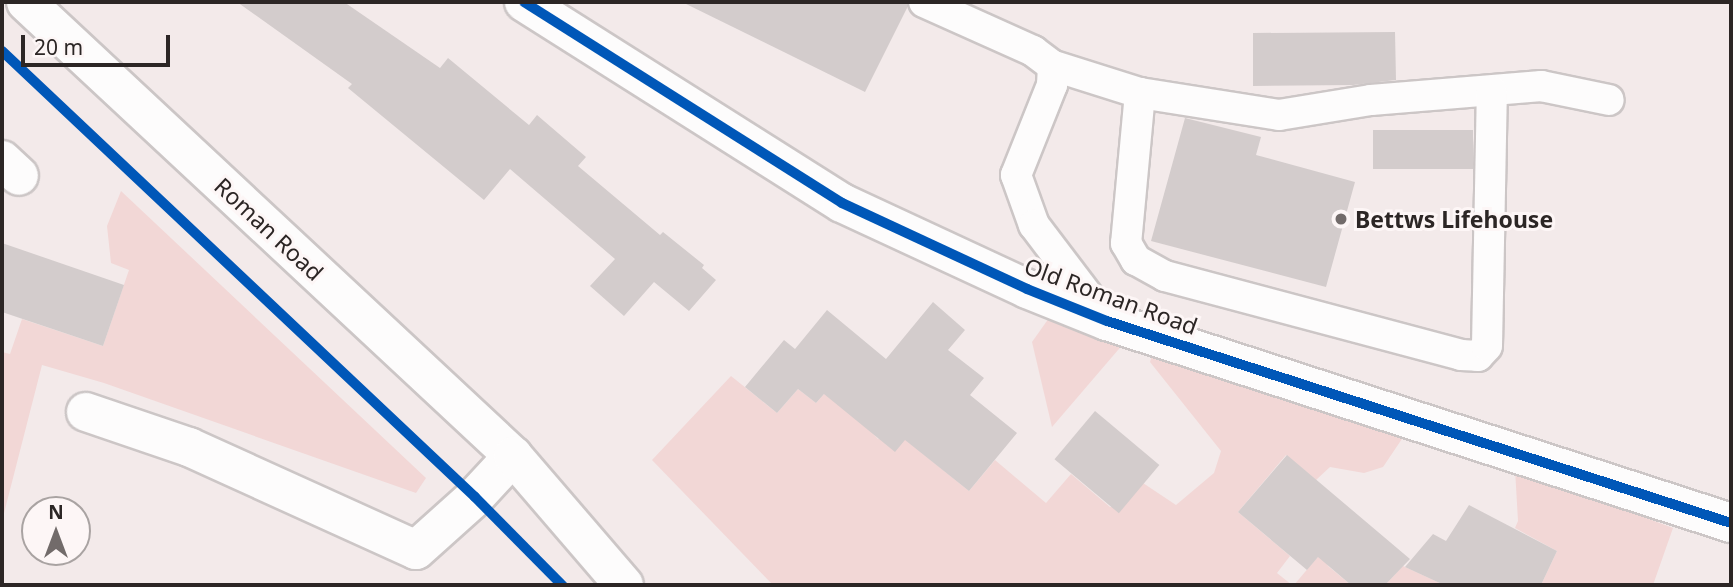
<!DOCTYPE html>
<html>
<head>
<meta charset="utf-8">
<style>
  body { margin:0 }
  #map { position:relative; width:1733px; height:587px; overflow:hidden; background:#f3eaea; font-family:"Noto Sans",sans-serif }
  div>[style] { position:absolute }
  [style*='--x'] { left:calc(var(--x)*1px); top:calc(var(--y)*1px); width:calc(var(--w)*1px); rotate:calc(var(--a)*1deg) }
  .green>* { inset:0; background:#f2d7d6 }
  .building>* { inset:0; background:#d3cccc; transform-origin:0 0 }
  .roads { filter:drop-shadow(2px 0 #ccc6c6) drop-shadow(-2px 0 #ccc6c6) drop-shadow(0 2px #ccc6c6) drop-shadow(0 -2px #ccc6c6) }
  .lane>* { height:30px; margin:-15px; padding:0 15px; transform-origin:15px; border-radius:15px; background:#fdfcfc }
  .street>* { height:38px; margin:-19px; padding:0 19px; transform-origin:19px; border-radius:19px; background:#fdfcfc }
  .secondary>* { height:38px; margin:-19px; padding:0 19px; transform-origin:19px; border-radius:19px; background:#fdfcfc }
  .cycleway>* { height:10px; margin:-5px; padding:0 5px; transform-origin:5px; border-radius:5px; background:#0057b8 }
  .dots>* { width:19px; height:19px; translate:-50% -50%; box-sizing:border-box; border:4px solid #fdf6f6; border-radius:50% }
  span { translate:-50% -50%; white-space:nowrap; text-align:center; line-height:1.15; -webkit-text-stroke:6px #fdf6f6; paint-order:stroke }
  .poi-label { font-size:23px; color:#2c2625; font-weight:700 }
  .left { translate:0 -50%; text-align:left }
  .street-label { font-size:23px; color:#2c2625 }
  .frame { position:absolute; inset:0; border:4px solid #2c2625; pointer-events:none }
  .north { position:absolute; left:21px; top:496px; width:70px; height:70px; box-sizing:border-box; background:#fdf6f6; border:2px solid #a9a3a2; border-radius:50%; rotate:0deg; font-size:19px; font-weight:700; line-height:28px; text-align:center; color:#2c2625 }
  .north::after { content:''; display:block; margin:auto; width:24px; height:32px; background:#726b6a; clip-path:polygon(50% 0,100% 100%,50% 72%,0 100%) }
  .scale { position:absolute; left:21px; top:35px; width:149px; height:32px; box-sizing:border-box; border:4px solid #2c2625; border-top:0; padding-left:9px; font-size:21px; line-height:24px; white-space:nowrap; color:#2c2625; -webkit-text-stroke:5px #fdf6f6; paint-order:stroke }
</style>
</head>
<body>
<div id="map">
  <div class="green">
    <div style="clip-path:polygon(121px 191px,426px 478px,416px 493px,104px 383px,42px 365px,2px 521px,2px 352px,10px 354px,22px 319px,103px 346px,129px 270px,111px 263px,107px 226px)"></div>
    <div style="clip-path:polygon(1049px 318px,1124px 343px,1052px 427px,1032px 342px)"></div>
    <div style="clip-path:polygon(1153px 352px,1406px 433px,1383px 467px,1364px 473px,1330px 467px,1316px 480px,1286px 455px,1238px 512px,1290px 556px,1277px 573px,1292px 585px,773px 585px,652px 460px,731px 376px,777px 413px,798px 389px,816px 403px,830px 387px,878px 439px,890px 427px,969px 491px,995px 460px,1046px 503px,1071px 474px,1110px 507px,1123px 506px,1143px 483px,1176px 505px,1214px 473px,1221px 451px,1150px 362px)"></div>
    <div style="clip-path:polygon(1515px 469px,1673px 528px,1653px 585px,1541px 585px,1557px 551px,1515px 528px,1518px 521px)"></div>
    <div style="clip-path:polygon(1321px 553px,1328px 566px,1351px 585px,1294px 585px)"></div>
    <div style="clip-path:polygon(1403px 566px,1444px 585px,1385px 585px)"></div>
  </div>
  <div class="building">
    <div style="clip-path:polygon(237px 2px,344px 2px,440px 68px,448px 58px,529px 125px,537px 115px,586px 157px,578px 166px,660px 235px,663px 232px,704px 265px,702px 268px,716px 280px,689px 311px,654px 282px,624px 316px,590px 286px,615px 259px,510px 169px,484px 200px,348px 88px,352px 84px)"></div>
    <div style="clip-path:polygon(682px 2px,907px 2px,908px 6px,865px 92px)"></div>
    <div style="clip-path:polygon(1395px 32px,1396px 80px,1353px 85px,1253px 86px,1253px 33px)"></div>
    <div style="clip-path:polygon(1185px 118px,1261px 137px,1256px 155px,1355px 182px,1326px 287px,1151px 241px)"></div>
    <div style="left:1473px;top:130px;width:39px;height:100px;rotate:90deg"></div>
    <div style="clip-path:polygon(2px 243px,124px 285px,103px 346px,2px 312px)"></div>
    <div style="clip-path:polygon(933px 302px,965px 330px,948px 350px,984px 378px,970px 395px,1017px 433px,969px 491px,905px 440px,895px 452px,824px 394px,816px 403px,798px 389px,777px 413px,745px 387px,784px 340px,795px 349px,827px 310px,886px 359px)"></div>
    <div style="left:1095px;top:411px;width:84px;height:63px;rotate:40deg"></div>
    <div style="clip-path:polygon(1287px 455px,1410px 559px,1385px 585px,1351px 585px,1318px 557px,1307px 570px,1238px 512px)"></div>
    <div style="clip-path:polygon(1469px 505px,1557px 551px,1541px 585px,1444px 585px,1405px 567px,1433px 534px,1446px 541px)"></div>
  </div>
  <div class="roads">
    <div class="lane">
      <div style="--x:924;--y:2;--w:120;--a:24.2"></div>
      <div style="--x:1033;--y:51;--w:25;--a:37"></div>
      <div style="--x:1053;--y:66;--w:19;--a:93"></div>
      <div style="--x:1052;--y:85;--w:97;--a:111.8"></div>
      <div style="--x:1016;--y:175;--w:53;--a:70.2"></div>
      <div style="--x:1034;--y:225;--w:121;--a:52.8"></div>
      <div style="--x:1051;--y:65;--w:93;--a:17.5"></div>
      <div style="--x:1140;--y:93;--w:141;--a:9"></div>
      <div style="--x:1279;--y:115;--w:93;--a:-9.3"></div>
      <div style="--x:1371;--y:100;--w:171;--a:-4.7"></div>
      <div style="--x:1541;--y:86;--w:69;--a:11.6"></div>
      <div style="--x:1140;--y:93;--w:151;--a:95.3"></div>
      <div style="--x:1126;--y:243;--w:20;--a:60"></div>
      <div style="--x:1136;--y:260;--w:33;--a:29"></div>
      <div style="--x:1165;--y:276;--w:306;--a:14.9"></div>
      <div style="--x:1461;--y:355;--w:17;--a:3"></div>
      <div style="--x:1478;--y:356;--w:13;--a:-48"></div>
      <div style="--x:1487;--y:346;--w:255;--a:-88.9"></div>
    </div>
    <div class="street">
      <div style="--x:524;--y:2;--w:376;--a:32.3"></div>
      <div style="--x:842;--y:203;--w:204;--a:24.9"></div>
      <div style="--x:1027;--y:289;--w:86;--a:21.8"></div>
      <div style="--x:1107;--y:321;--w:656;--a:17.94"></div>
      <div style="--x:2;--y:160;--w:23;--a:43"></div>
      <div style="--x:86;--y:412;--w:109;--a:18.8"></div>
      <div style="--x:189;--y:447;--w:249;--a:24.4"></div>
      <div style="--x:416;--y:550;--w:79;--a:-41.9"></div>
      <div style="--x:475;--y:497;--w:56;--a:-47.2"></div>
    </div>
    <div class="secondary">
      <div style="--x:26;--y:2;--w:666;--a:42.99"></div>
      <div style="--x:513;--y:456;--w:170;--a:49.3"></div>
    </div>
  </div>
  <div class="cycleway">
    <div style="--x:524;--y:2;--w:376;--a:32.3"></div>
    <div style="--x:842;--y:203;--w:204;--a:24.9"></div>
    <div style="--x:1027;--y:289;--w:86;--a:21.8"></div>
    <div style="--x:1107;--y:321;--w:656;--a:17.94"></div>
    <div style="--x:2;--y:51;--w:650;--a:43.32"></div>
    <div style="--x:475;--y:497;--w:124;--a:45.3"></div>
  </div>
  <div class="dots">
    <div style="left:1341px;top:219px;background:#726b6a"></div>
  </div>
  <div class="poi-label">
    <span class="left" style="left:1355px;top:219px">Bettws Lifehouse</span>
  </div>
  <div class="street-label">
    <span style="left:269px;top:229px;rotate:43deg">Roman Road</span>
    <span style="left:1111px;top:296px;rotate:20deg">Old Roman Road</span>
  </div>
  <div class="frame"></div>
  <div class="north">N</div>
  <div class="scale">20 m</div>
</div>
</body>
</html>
